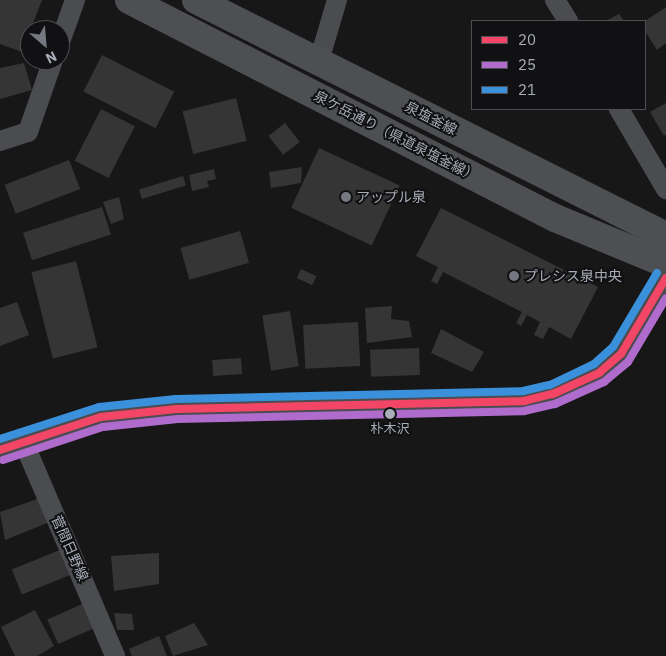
<!DOCTYPE html>
<html>
<head>
<meta charset="utf-8">
<style>
  body { margin:0 }
  #map { position:relative; width:666px; height:656px; overflow:hidden; background:#171717; font-family:"IBM Plex Sans","Noto Sans JP",sans-serif }
  div>[style] { position:absolute }
  [style*='--x'] { left:calc(var(--x)*1px); top:calc(var(--y)*1px); width:calc(var(--w)*1px); rotate:calc(var(--a)*1deg) }
  .building>* { inset:0; background:#353536; transform-origin:0 0 }
  .minor>* { height:20px; margin:-10px; padding:0 10px; transform-origin:10px; border-radius:10px; background:#4b4c50 }
  .tertiary>* { height:25px; margin:-12.5px; padding:0 12.5px; transform-origin:12.5px; border-radius:12.5px; background:#4b4c50 }
  .primary>* { height:28px; margin:-14px; padding:0 14px; transform-origin:14px; border-radius:14px; background:#4d4f52 }
  .bus-1>* { height:8px; margin:-4px; padding:0 4px; transform-origin:4px; border-radius:4px; background:#f34667 }
  .bus-2>* { height:8px; margin:-4px; padding:0 4px; transform-origin:4px; border-radius:4px; background:#b06ccc }
  .bus-3>* { height:8px; margin:-4px; padding:0 4px; transform-origin:4px; border-radius:4px; background:#3a90db }
  .dots>* { width:14px; height:14px; translate:-50% -50%; box-sizing:border-box; border:2px solid #111113; border-radius:50% }
  span { translate:-50% -50%; white-space:nowrap; text-align:center; line-height:1.15; -webkit-text-stroke:4px #111113; paint-order:stroke }
  .bus-label { font-size:13px; color:#a8adb8 }
  .street-label { font-size:14px; color:#a8adb8 }
  .poi-label { font-size:14px; color:#a8adb8 }
  .left { translate:0 -50%; text-align:left }
  .legend { position:absolute; left:471px; top:20px; width:175px; height:90px; box-sizing:border-box; background:#111113; border:1px solid #4d4f55; margin:0; padding:6px 9px; list-style:none; font-size:15px; color:#a8adb8 }
  .legend li { display:flex; align-items:center; gap:10px; height:25px }
  .legend b { width:25px; border:1px solid #4d4f55 }
  .north { position:absolute; left:20px; top:20px; width:50px; height:50px; box-sizing:border-box; background:#111113; border:1px solid #4d4f55; border-radius:50%; rotate:153deg; font-size:14px; font-weight:700; line-height:20px; text-align:center; color:#a8adb8 }
  .north::after { content:''; display:block; margin:auto; width:18px; height:22px; background:#757880; clip-path:polygon(50% 0,100% 100%,50% 72%,0 100%) }
</style>
</head>
<body>
<div id="map">
  <div class="building">
    <div style="clip-path:polygon(0 0,42px 0,22px 52px,0 44px)"></div>
    <div style="clip-path:polygon(666px 7px,666px 43px,657px 50px,645px 31px,645px 21px)"></div>
    <div style="clip-path:polygon(619px 14px,624px 21px,606px 21px)"></div>
    <div style="left:102px;top:55px;width:81px;height:41px;rotate:27deg"></div>
    <div style="clip-path:polygon(24px 63px,32px 90px,0 99px,0 68px)"></div>
    <div style="left:236px;top:98px;width:44px;height:55px;rotate:76deg"></div>
    <div style="clip-path:polygon(666px 103px,666px 134px,664px 136px,650px 112px)"></div>
    <div style="left:101px;top:109px;width:38px;height:58px;rotate:27deg"></div>
    <div style="left:285px;top:123px;width:24px;height:21px;rotate:52deg"></div>
    <div style="left:319px;top:148px;width:89px;height:66px;rotate:25deg"></div>
    <div style="left:69px;top:160px;width:31px;height:69px;rotate:69deg"></div>
    <div style="clip-path:polygon(302px 167px,301px 183px,271px 188px,269px 172px)"></div>
    <div style="clip-path:polygon(214px 169px,216px 179px,207px 181px,209px 187px,192px 191px,189px 175px)"></div>
    <div style="left:183px;top:176px;width:10px;height:46px;rotate:73deg"></div>
    <div style="clip-path:polygon(119px 197px,124px 219px,111px 224px,103px 202px)"></div>
    <div style="left:102px;top:207px;width:29px;height:83px;rotate:72deg"></div>
    <div style="clip-path:polygon(441px 208px,598px 287px,571px 339px,549px 327px,543px 339px,534px 335px,540px 322px,527px 315px,521px 326px,516px 323px,522px 312px,443px 272px,437px 284px,431px 281px,438px 267px,416px 256px)"></div>
    <div style="left:240px;top:231px;width:33px;height:62px;rotate:74deg"></div>
    <div style="left:76px;top:261px;width:89px;height:46px;rotate:76deg"></div>
    <div style="left:301px;top:269px;width:17px;height:10px;rotate:25deg"></div>
    <div style="clip-path:polygon(17px 302px,29px 335px,0 346px,0 308px)"></div>
    <div style="clip-path:polygon(392px 306px,391px 319px,409px 321px,412px 337px,367px 343px,365px 308px)"></div>
    <div style="left:290px;top:311px;width:56px;height:28px;rotate:81deg"></div>
    <div style="left:358px;top:322px;width:44px;height:55px;rotate:87deg"></div>
    <div style="clip-path:polygon(441px 329px,484px 352px,472px 372px,431px 353px)"></div>
    <div style="left:419px;top:348px;width:27px;height:49px;rotate:88deg"></div>
    <div style="left:241px;top:358px;width:16px;height:29px;rotate:86deg"></div>
    <div style="clip-path:polygon(40px 498px,52px 521px,5px 540px,0 512px)"></div>
    <div style="left:60px;top:550px;width:27px;height:52px;rotate:68deg"></div>
    <div style="clip-path:polygon(159px 553px,159px 584px,114px 591px,111px 556px)"></div>
    <div style="left:82px;top:604px;width:27px;height:38px;rotate:66deg"></div>
    <div style="clip-path:polygon(35px 610px,54px 646px,37px 656px,15px 656px,1px 627px)"></div>
    <div style="clip-path:polygon(114px 613px,132px 614px,134px 630px,117px 630px)"></div>
    <div style="clip-path:polygon(194px 623px,208px 645px,173px 656px,165px 636px)"></div>
    <div style="clip-path:polygon(159px 636px,167px 656px,132px 656px,129px 649px)"></div>
  </div>
  <div class="minor">
    <div style="--x:555;--y:0;--w:25;--a:58"></div>
    <div style="--x:60;--y:42;--w:45;--a:-70.3"></div>
    <div style="--x:319;--y:61;--w:64;--a:-73.6"></div>
    <div style="--x:619;--y:109;--w:93;--a:59.6"></div>
    <div style="--x:0;--y:141;--w:29;--a:-18"></div>
    <div style="--x:28;--y:132;--w:76;--a:-70.9"></div>
    <div style="--x:23;--y:441;--w:234;--a:66.8"></div>
  </div>
  <div class="tertiary">
    <div style="--x:0;--y:450;--w:106;--a:-18.1"></div>
    <div style="--x:101;--y:417;--w:76;--a:-6"></div>
    <div style="--x:177;--y:409;--w:347;--a:-1.3"></div>
    <div style="--x:524;--y:401;--w:30;--a:-14"></div>
    <div style="--x:553;--y:394;--w:51;--a:-24.5"></div>
    <div style="--x:599;--y:373;--w:29;--a:-41"></div>
    <div style="--x:621;--y:354;--w:88;--a:-59.4"></div>
  </div>
  <div class="primary">
    <div style="--x:129;--y:0;--w:479;--a:27.1"></div>
    <div style="--x:555;--y:218;--w:120;--a:22.5"></div>
    <div style="--x:196;--y:0;--w:526;--a:26.66"></div>
  </div>
  <div class="bus-1">
    <div style="--x:0;--y:450;--w:106;--a:-18.1"></div>
    <div style="--x:101;--y:417;--w:76;--a:-6"></div>
    <div style="--x:177;--y:409;--w:347;--a:-1.3"></div>
    <div style="--x:524;--y:401;--w:30;--a:-14"></div>
    <div style="--x:553;--y:394;--w:51;--a:-24.5"></div>
    <div style="--x:599;--y:373;--w:29;--a:-41"></div>
    <div style="--x:621;--y:354;--w:88;--a:-59.4"></div>
  </div>
  <div class="bus-2">
    <div style="--x:3;--y:460;--w:105;--a:-18.3"></div>
    <div style="--x:103;--y:427;--w:75;--a:-6.1"></div>
    <div style="--x:178;--y:419;--w:346;--a:-1.3"></div>
    <div style="--x:524;--y:411;--w:32;--a:-13"></div>
    <div style="--x:555;--y:404;--w:54;--a:-24.2"></div>
    <div style="--x:604;--y:382;--w:31;--a:-40"></div>
    <div style="--x:628;--y:362;--w:74;--a:-59.3"></div>
  </div>
  <div class="bus-3">
    <div style="--x:0;--y:439;--w:104;--a:-17.9"></div>
    <div style="--x:99;--y:407;--w:77;--a:-5.9"></div>
    <div style="--x:176;--y:399;--w:347;--a:-1.3"></div>
    <div style="--x:523;--y:391;--w:28;--a:-13"></div>
    <div style="--x:550;--y:385;--w:49;--a:-25.5"></div>
    <div style="--x:594;--y:364;--w:25;--a:-42"></div>
    <div style="--x:613;--y:347;--w:86;--a:-59.3"></div>
  </div>
  <div class="dots">
    <div style="left:346px;top:197px;background:#757880"></div>
    <div style="left:514px;top:276px;background:#757880"></div>
    <div style="left:390px;top:414px;background:#a8adb8"></div>
  </div>
  <div class="bus-label">
    <span style="left:390px;top:429px">朴木沢</span>
  </div>
  <div class="street-label">
    <span style="left:431px;top:118px;rotate:27deg">泉塩釜線</span>
    <span style="left:396px;top:136px;rotate:27deg">泉ケ岳通り（県道泉塩釜線）</span>
    <span style="left:70px;top:548px;rotate:66deg">菅間日野線</span>
  </div>
  <div class="poi-label">
    <span class="left" style="left:356px;top:197px">アップル泉</span>
    <span class="left" style="left:524px;top:276px">プレシス泉中央</span>
  </div>
  <ul class="legend">
  <li><b style="height:6px;background:#f34667"></b>20</li>
  <li><b style="height:6px;background:#b06ccc"></b>25</li>
  <li><b style="height:6px;background:#3a90db"></b>21</li>
  </ul>
  <div class="north">N</div>
</div>
</body>
</html>
